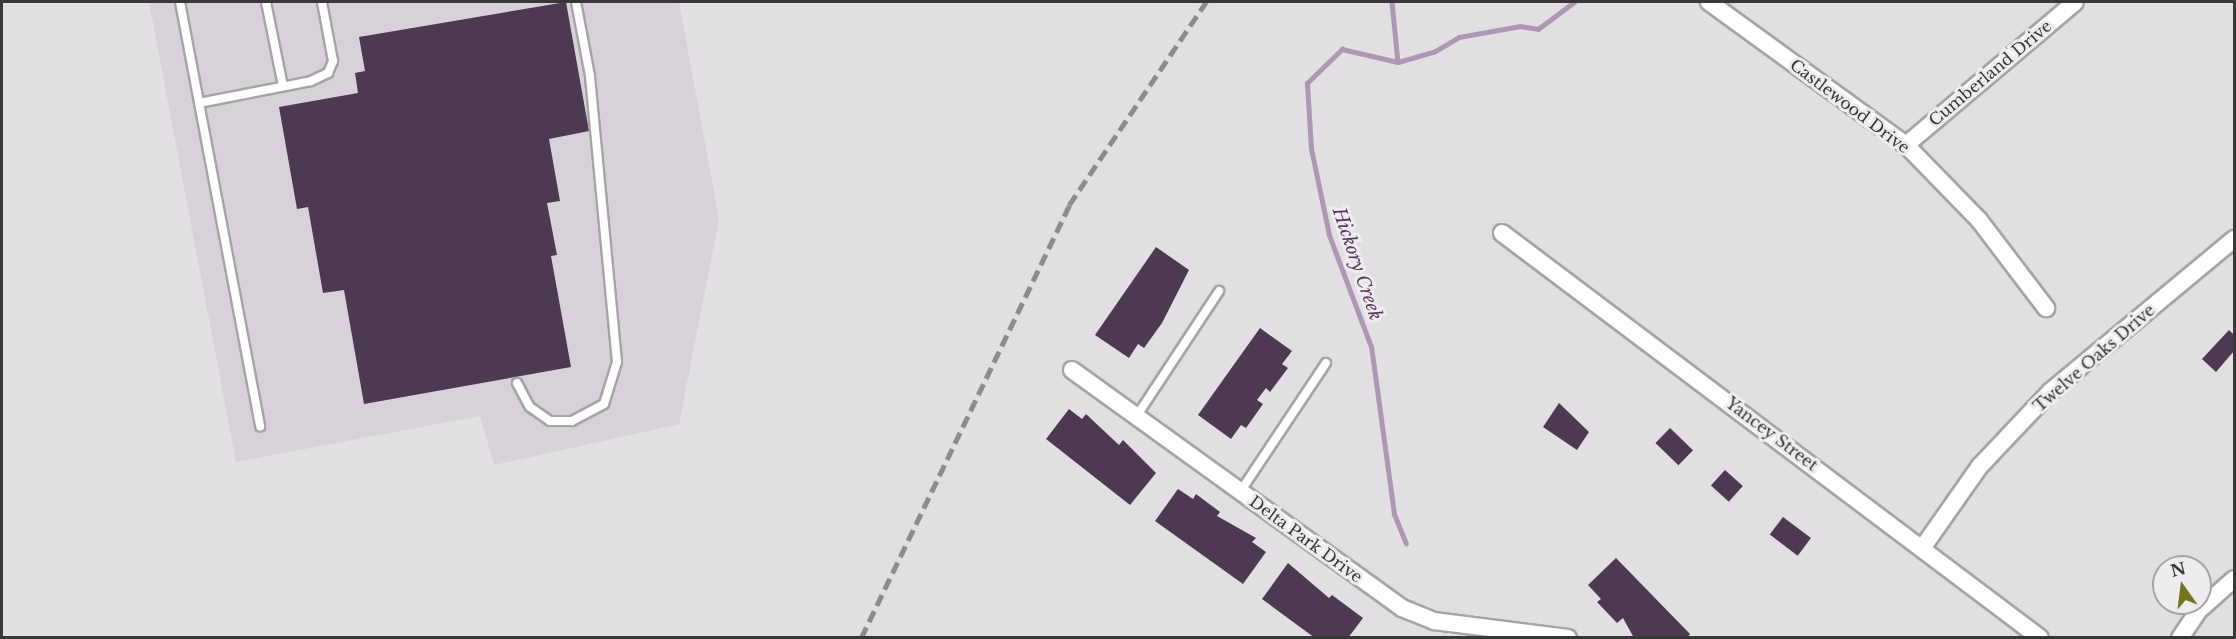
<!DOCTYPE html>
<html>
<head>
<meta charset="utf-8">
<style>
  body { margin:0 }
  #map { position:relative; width:2236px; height:639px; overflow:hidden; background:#e1dfe2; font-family:"Libre Baskerville",serif }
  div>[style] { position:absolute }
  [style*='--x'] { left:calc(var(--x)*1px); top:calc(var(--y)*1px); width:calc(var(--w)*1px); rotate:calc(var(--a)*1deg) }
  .built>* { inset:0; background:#d8d1da }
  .stream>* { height:4.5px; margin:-2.25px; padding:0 2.25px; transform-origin:2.25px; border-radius:2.25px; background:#ae97b4 }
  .building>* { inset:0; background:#4d3952; transform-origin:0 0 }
  .roads { filter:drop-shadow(2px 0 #a7a4a8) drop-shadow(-2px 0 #a7a4a8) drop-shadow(0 2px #a7a4a8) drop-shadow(0 -2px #a7a4a8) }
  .service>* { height:8px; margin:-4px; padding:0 4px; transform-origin:4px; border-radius:4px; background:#fff }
  .minor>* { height:16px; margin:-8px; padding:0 8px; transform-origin:8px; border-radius:8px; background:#fff }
  .rail>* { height:4.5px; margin-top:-2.25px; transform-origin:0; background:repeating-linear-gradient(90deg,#8c8b8d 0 12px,transparent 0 18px) }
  span { translate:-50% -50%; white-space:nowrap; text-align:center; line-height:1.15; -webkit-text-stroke:6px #efecef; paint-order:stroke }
  .street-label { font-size:16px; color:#393839 }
  .water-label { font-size:18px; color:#5a3963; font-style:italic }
  .frame { position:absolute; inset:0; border:3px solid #393839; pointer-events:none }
  .north { position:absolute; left:2152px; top:555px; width:60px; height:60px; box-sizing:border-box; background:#efecef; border:2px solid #a6a4a6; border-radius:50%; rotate:346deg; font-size:16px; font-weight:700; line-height:24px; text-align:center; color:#393839 }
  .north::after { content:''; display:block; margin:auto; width:21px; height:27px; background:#76751b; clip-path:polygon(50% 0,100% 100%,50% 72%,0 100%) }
</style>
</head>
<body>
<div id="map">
  <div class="built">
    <div style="clip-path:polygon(149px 2px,679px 2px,719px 219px,679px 424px,494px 465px,480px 416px,236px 462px)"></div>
  </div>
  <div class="stream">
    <div style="--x:1392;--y:2;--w:60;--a:84.3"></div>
    <div style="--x:1406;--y:544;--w:32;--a:-112"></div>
    <div style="--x:1394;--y:514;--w:169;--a:-97.8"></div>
    <div style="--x:1371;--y:347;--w:120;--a:-110.6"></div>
    <div style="--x:1329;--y:235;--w:88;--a:-101.8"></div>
    <div style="--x:1311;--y:149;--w:66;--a:-93.5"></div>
    <div style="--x:1307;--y:83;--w:49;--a:-44.2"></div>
    <div style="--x:1342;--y:49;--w:57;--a:13.1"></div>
    <div style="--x:1398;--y:62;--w:37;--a:-16"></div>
    <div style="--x:1434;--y:52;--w:29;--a:-31"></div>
    <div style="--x:1459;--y:37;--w:62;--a:-10.2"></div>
    <div style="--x:1520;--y:26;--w:18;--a:9"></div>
    <div style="--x:1538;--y:29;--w:45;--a:-36.9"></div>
  </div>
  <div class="building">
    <div style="clip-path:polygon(566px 2px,589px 131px,549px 139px,560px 201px,547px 203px,557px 255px,551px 256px,571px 367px,364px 404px,344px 290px,323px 293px,308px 207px,297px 209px,279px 107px,358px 93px,355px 73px,365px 71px,359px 37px)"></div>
    <div style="clip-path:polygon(1156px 247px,1189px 270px,1162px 323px,1144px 348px,1138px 344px,1129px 358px,1095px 335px)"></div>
    <div style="clip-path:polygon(1260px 328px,1292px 351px,1282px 364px,1288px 368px,1270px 392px,1266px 388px,1257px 400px,1263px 404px,1246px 428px,1241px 425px,1231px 439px,1198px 415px)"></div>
    <div style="clip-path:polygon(2229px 330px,2234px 335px,2234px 351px,2216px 372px,2202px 359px)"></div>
    <div style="clip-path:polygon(1559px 403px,1589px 432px,1577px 450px,1543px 427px)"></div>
    <div style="clip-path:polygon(1069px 409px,1082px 419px,1086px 414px,1119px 445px,1123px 440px,1156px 473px,1130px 505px,1046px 439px)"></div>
    <div style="left:1670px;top:428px;width:32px;height:21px;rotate:44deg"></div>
    <div style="left:1725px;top:470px;width:24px;height:21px;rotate:42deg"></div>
    <div style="clip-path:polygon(1178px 489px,1193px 499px,1196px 494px,1220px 512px,1217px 516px,1256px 538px,1252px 542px,1266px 552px,1243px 584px,1155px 521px)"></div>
    <div style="left:1783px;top:517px;width:35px;height:22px;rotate:37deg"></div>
    <div style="clip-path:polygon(1616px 558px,1690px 634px,1687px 638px,1634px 638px,1623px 618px,1617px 623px,1597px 602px,1601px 599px,1588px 585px)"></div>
    <div style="clip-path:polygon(1288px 563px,1329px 598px,1332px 595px,1363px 618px,1348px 638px,1315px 638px,1262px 599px)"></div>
  </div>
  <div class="roads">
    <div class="service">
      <div style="--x:180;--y:2;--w:432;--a:79.3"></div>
      <div style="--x:266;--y:2;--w:86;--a:78.6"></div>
      <div style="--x:199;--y:103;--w:114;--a:-11.1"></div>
      <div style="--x:311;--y:81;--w:19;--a:-25"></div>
      <div style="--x:328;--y:73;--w:13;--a:-67"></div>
      <div style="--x:333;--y:61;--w:60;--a:-100.6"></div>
      <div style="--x:517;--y:383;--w:27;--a:62"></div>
      <div style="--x:530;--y:407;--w:24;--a:35"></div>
      <div style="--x:550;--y:421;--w:22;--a:0"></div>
      <div style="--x:572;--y:421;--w:36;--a:-28"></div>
      <div style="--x:604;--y:404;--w:44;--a:-72.8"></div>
      <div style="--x:617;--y:362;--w:287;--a:-95.4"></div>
      <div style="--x:590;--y:76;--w:75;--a:-100.7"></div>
      <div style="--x:1136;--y:417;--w:151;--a:-56.6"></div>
      <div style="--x:1240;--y:492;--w:155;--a:-56.3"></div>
    </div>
    <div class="minor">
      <div style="--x:1709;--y:2;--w:243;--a:36"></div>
      <div style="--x:1906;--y:145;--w:105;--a:45.8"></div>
      <div style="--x:1979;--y:220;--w:111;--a:52.7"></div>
      <div style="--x:1906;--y:145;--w:221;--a:-40.2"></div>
      <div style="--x:1502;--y:233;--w:673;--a:36.97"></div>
      <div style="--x:1072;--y:370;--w:407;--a:35.8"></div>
      <div style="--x:1402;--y:608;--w:35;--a:22"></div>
      <div style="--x:1434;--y:621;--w:135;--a:7.2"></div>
      <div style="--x:1923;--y:547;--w:99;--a:-54.9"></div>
      <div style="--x:1980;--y:466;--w:103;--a:-46.6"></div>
      <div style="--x:2051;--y:391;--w:238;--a:-39.7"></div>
      <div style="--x:2180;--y:638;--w:32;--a:-56"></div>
      <div style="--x:2198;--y:611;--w:48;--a:-41.6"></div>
    </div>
  </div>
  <div class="rail">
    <div style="--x:861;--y:638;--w:480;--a:-64.3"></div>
    <div style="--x:1069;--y:205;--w:245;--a:-56"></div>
  </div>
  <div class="street-label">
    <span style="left:1990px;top:73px;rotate:-40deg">Cumberland Drive</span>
    <span style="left:1850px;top:106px;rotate:37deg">Castlewood Drive</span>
    <span style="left:2094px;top:358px;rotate:-41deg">Twelve Oaks Drive</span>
    <span style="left:1772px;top:434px;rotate:37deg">Yancey Street</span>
    <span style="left:1306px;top:539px;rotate:36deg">Delta Park Drive</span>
  </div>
  <div class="water-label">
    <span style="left:1357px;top:264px;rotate:71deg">Hickory Creek</span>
  </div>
  <div class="frame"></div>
  <div class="north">N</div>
</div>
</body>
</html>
